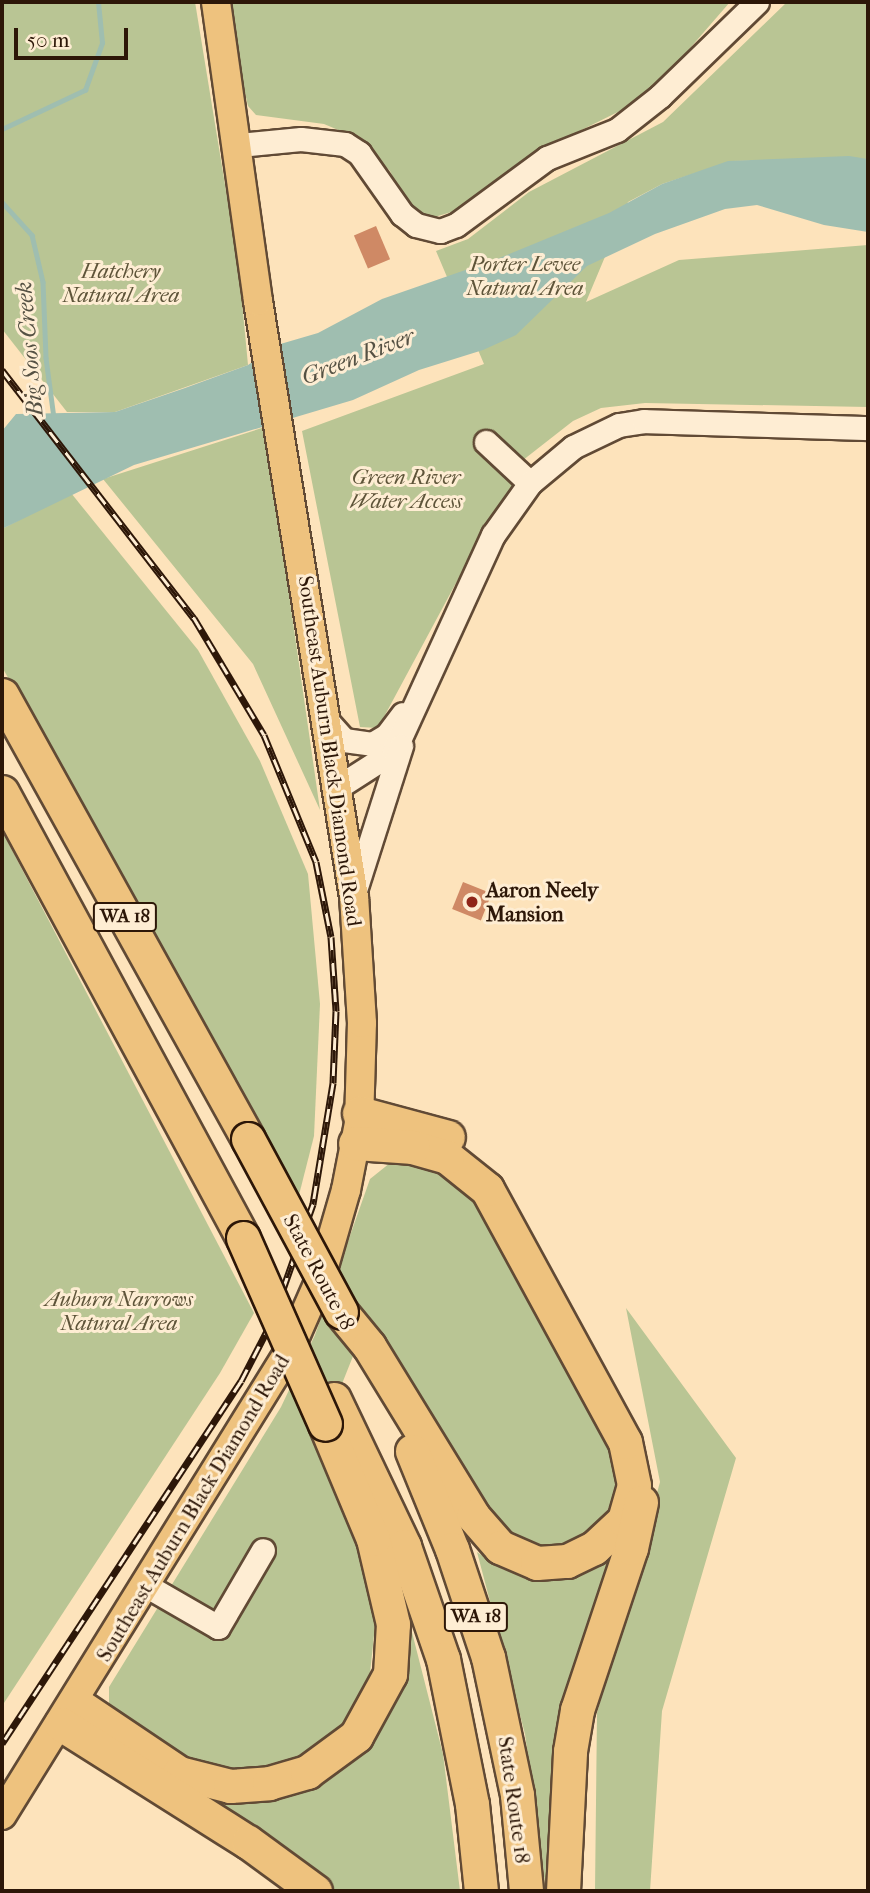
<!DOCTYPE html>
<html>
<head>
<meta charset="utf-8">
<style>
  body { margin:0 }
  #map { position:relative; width:870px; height:1893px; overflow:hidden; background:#fde3bb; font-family:"IM FELL French Canon",serif }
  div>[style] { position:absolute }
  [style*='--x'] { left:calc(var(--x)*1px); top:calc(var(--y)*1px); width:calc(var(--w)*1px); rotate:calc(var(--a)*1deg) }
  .green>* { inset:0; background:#b9c594 }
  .water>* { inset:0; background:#9fbeb0 }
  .stream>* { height:4.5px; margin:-2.25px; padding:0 2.25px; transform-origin:2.25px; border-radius:2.25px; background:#9fbeb0 }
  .building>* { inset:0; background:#cf8965; transform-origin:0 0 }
  .roads { filter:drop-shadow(2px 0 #614a35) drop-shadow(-2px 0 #614a35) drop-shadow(0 2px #614a35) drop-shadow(0 -2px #614a35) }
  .minor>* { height:23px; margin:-11.5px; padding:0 11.5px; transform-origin:11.5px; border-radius:11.5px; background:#feedd3 }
  .major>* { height:28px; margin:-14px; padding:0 14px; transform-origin:14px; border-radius:14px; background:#eec27e }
  .highway>* { height:33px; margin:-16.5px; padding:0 16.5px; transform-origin:16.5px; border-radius:16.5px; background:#eec27e }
  .rail>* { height:7px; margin-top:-3.5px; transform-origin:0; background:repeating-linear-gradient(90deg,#feedd3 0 13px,#2d1708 0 26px); box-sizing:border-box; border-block:2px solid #2d1708 }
  .bridges { filter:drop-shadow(2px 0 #2d1708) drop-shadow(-2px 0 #2d1708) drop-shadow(0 2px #2d1708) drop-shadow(0 -2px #2d1708) }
  .highway-bridge>* { height:33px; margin:-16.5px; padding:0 16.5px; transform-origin:16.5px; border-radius:16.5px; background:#eec27e }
  .dots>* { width:19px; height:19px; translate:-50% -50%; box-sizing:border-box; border:4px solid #feedd3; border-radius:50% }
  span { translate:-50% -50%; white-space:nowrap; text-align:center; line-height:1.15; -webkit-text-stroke:6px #feedd3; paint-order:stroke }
  .shield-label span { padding:2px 5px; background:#feedd3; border:2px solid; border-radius:5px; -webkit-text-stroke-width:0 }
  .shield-label { font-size:19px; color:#2d1708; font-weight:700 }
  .park-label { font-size:21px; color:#5e5439; font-style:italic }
  .street-label { font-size:21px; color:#2d1708 }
  .poi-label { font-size:21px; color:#2d1708; font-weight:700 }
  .left { translate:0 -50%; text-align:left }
  .water-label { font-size:23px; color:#555143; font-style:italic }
  .frame { position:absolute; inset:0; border:4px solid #2d1708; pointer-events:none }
  .scale { position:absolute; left:14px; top:28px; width:114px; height:32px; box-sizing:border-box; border:4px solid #2d1708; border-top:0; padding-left:9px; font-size:21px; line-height:24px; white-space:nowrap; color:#2d1708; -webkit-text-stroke:5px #feedd3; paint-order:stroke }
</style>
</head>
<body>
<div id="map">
  <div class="green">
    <div style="clip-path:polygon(2px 2px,195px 2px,239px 270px,248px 365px,115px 412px,67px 412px,2px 329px)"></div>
    <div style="clip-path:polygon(229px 2px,730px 2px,665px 77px,634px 104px,529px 156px,458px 210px,428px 219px,406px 205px,390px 171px,355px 137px,324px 124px,256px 115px,248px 106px,243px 84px)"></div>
    <div style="clip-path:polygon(787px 2px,868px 2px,868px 159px,732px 161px,662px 184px,628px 202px,586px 302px,679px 260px,868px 245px,868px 407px,645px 403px,601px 408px,573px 421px,518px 464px,523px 478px,478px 542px,378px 728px,360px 727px,302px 431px,484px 364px,436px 251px,468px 239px,529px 192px,663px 122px)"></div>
    <div style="clip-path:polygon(265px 427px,320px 810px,253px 664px,103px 479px)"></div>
    <div style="clip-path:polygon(71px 493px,198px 650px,260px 761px,308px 874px,320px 1004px,314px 1136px,299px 1195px,2px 667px,2px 529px)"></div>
    <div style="clip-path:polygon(2px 831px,254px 1313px,220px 1373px,2px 1706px)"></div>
    <div style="clip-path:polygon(407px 1160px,446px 1175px,473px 1195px,612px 1448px,617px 1472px,614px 1497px,603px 1519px,586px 1536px,552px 1549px,507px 1539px,367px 1321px,318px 1444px,358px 1540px,376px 1616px,369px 1683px,343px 1725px,303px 1755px,241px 1772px,193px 1764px,109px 1707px,109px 1687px,281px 1407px,315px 1335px,370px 1179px,390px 1163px)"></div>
    <div style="clip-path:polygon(626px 1308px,736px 1458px,662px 1711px,650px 1891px,595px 1891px,597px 1713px,660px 1482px)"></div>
    <div style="clip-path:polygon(615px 1547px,551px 1891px,546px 1891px,525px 1734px,477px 1552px,502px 1569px,530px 1577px)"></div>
    <div style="clip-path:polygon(403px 1597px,443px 1754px,460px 1891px,328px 1891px,197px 1797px,217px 1799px,346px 1757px)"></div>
  </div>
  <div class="water">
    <div style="clip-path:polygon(849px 156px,868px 159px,868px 232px,824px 225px,757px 205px,725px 209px,655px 234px,587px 266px,516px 335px,483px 350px,419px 370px,353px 400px,134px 465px,2px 529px,2px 431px,16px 414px,115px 412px,185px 388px,248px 365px,277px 345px,318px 333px,382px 299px,497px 259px,609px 213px,662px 184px,728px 161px)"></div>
  </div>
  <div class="stream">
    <div style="--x:2;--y:129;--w:92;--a:-25.2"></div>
    <div style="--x:85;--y:90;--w:50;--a:-70.1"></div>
    <div style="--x:102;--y:43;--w:41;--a:-95.6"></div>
    <div style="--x:2;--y:202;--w:45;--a:47.7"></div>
    <div style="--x:32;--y:235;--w:48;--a:76.8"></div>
    <div style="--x:43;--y:282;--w:76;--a:87.7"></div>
    <div style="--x:46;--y:358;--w:61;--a:82.4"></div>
  </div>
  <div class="building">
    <div style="left:376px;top:226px;width:36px;height:24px;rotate:67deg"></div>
    <div style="left:463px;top:882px;width:31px;height:29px;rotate:22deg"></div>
  </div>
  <div class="roads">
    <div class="minor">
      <div style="--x:239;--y:145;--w:62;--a:-5.5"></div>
      <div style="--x:301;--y:139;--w:44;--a:6.5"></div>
      <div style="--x:345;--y:144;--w:17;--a:33"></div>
      <div style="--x:359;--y:153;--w:75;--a:54.8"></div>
      <div style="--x:402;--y:214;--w:18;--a:38"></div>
      <div style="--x:416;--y:225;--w:25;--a:14"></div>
      <div style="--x:440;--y:231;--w:17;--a:-21"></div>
      <div style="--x:456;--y:225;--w:113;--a:-36.4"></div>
      <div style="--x:547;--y:158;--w:75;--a:-21.8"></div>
      <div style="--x:617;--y:130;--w:55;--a:-38.3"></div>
      <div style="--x:660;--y:96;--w:135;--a:-44.1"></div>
      <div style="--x:486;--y:442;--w:60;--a:43"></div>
      <div style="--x:328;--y:722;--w:24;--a:48"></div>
      <div style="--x:344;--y:740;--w:28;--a:8"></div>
      <div style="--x:372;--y:744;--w:17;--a:-31"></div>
      <div style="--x:387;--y:735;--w:26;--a:-53"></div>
      <div style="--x:338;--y:787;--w:67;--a:-32.7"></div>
      <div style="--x:394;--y:751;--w:238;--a:-65.4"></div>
      <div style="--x:493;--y:535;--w:64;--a:-54.6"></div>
      <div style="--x:530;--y:483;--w:56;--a:-39.9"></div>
      <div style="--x:573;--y:447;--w:51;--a:-25.6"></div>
      <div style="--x:619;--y:425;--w:25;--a:-9"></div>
      <div style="--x:644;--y:421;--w:224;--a:1.8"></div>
      <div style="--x:356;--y:887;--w:148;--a:-72.3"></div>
      <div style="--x:147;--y:1586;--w:82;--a:30"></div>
      <div style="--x:218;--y:1627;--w:89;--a:-59.7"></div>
    </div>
    <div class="major">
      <div style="--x:2;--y:1815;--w:541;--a:-58.22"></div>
      <div style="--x:287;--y:1355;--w:82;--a:-66.3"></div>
      <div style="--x:320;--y:1280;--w:94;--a:-73.9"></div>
      <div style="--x:346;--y:1190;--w:68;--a:-79"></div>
      <div style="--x:359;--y:1123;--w:100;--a:-88.3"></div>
      <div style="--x:362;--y:1023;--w:126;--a:-93.6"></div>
      <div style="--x:354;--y:897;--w:604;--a:-99.15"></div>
      <div style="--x:258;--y:301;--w:302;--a:-98"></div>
    </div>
    <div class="highway">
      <div style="--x:2;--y:695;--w:508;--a:61.01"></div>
      <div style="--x:2;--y:792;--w:507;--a:61.62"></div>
      <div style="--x:359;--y:1113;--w:92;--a:15.1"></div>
      <div style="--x:341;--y:1312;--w:44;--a:50.5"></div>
      <div style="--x:369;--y:1346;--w:199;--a:58.5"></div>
      <div style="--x:473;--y:1516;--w:41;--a:48.9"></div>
      <div style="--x:500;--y:1547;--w:40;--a:23.4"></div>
      <div style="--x:537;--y:1563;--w:30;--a:-4"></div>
      <div style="--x:567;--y:1561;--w:30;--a:-26"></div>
      <div style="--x:594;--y:1548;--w:41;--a:-43"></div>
      <div style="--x:624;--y:1520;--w:36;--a:-74"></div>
      <div style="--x:634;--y:1485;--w:44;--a:-101.8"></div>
      <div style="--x:625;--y:1442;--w:288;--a:-118.6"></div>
      <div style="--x:487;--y:1189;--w:51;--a:-141.3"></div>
      <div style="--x:447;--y:1157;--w:35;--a:-164"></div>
      <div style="--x:413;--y:1147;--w:58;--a:-176.1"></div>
      <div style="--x:334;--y:1399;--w:163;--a:64.5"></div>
      <div style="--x:404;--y:1546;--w:120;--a:71"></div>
      <div style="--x:443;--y:1659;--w:148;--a:78.7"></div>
      <div style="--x:472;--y:1804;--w:87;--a:84.1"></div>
      <div style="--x:412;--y:1451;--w:106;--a:67.8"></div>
      <div style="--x:452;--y:1549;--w:114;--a:71.6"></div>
      <div style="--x:488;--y:1657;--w:141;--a:78.1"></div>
      <div style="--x:517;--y:1795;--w:96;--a:84.6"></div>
      <div style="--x:75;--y:1703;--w:125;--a:33.9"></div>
      <div style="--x:179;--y:1773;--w:53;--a:14.3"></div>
      <div style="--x:230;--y:1786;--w:39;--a:-4"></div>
      <div style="--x:269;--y:1783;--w:40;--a:-16"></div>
      <div style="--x:307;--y:1772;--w:61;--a:-36.3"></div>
      <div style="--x:356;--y:1736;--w:71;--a:-61.3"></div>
      <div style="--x:390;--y:1674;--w:50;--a:-86.6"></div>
      <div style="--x:393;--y:1624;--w:87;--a:-103.2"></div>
      <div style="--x:373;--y:1539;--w:125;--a:-112.7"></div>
      <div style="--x:61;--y:1724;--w:221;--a:32.3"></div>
      <div style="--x:248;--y:1842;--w:83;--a:36.2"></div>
      <div style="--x:563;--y:1891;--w:140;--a:-87.1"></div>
      <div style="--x:570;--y:1751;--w:42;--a:-80.3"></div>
      <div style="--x:577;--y:1710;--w:171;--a:-71.6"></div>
      <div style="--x:631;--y:1548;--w:47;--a:-77.7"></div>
    </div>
  </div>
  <div class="rail">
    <div style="--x:2;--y:370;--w:314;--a:52.3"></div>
    <div style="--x:194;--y:618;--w:136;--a:59.1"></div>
    <div style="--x:264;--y:735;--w:137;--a:67.7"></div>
    <div style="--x:316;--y:862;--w:76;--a:78.7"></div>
    <div style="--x:331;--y:937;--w:74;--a:86.1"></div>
    <div style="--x:336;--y:1011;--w:72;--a:92.4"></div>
    <div style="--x:333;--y:1083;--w:123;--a:99.4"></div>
    <div style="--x:313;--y:1204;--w:126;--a:109.4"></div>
    <div style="--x:271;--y:1323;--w:65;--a:117.3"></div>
    <div style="--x:241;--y:1381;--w:434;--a:123.4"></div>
  </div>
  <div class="bridges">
    <div class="highway-bridge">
      <div style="--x:248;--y:1139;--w:196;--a:61.7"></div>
      <div style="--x:243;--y:1238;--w:203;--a:66.2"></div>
    </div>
  </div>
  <div class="dots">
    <div style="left:472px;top:902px;background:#8f2418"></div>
  </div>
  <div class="shield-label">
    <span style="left:125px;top:917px">WA 18</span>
    <span style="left:476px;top:1617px">WA 18</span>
  </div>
  <div class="park-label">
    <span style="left:525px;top:276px">Porter Levee<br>Natural Area</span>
    <span style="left:121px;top:283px">Hatchery<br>Natural Area</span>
    <span style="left:406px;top:489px">Green River<br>Water Access</span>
    <span style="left:119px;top:1311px">Auburn Narrows<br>Natural Area</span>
  </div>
  <div class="street-label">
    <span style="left:330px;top:751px;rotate:82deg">Southeast Auburn Black Diamond Road</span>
    <span style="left:319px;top:1272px;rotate:62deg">State Route 18</span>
    <span style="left:193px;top:1508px;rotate:-59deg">Southeast Auburn Black Diamond Road</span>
    <span style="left:514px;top:1800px;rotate:82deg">State Route 18</span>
  </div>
  <div class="poi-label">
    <span class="left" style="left:486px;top:902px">Aaron Neely<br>Mansion</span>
  </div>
  <div class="water-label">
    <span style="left:30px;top:349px;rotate:-95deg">Big Soos Creek</span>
    <span style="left:358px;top:357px;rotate:-21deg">Green River</span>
  </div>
  <div class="frame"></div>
  <div class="scale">50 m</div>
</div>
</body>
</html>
